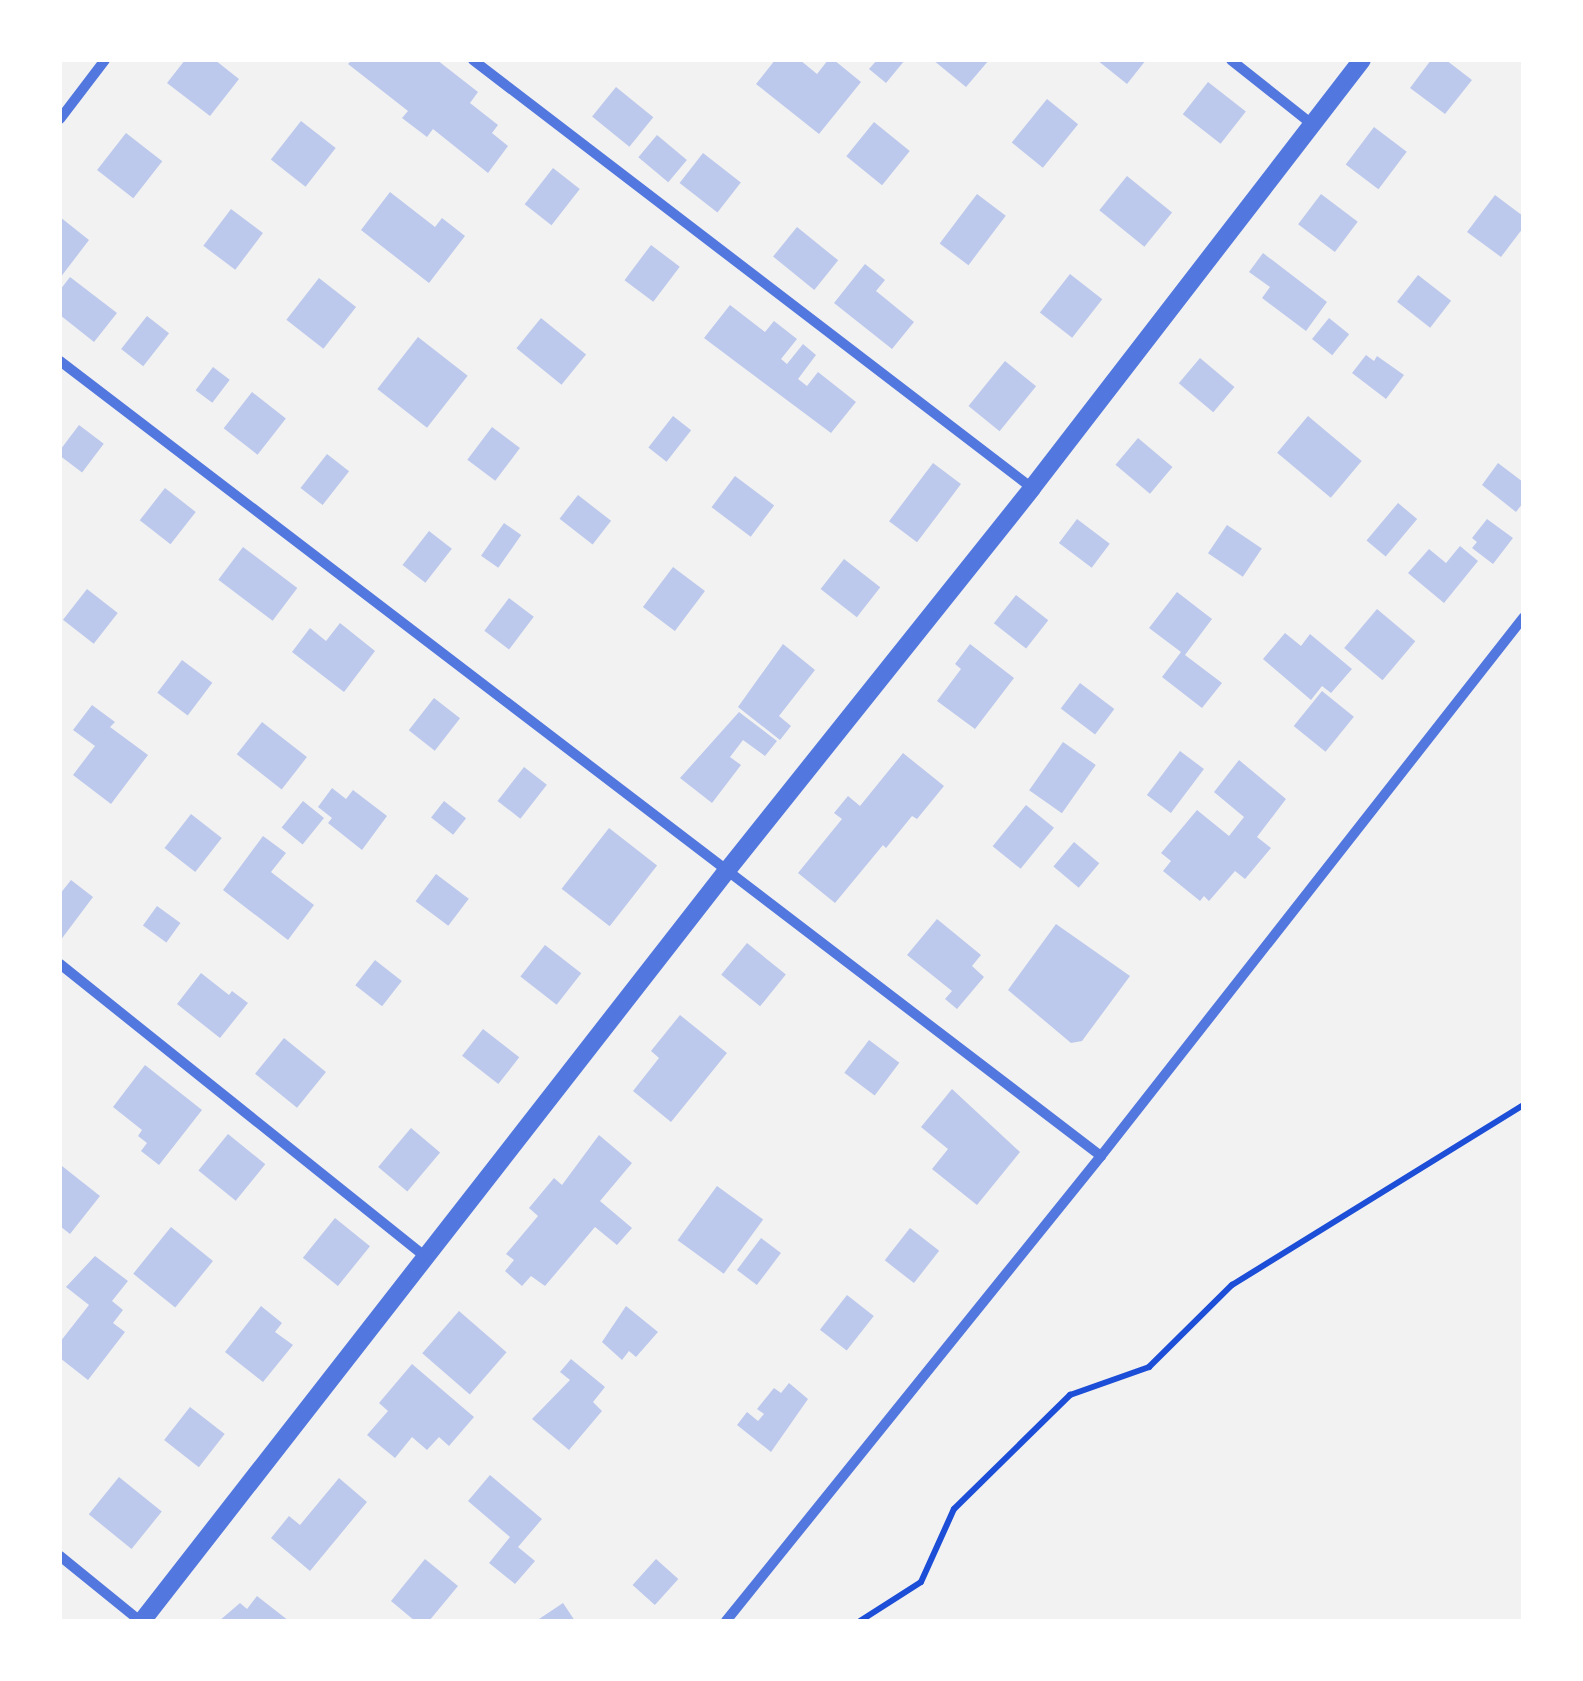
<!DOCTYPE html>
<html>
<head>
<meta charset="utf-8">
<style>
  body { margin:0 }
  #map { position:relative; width:1583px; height:1681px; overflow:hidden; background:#f2f2f2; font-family:Ubuntu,sans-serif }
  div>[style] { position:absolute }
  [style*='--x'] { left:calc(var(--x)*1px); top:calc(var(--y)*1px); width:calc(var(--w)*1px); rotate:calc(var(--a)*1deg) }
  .building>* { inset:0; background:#bdc9ec; transform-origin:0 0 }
  .path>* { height:6px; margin:-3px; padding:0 3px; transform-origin:3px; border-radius:3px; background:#1d4ed8 }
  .minor>* { height:10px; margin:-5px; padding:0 5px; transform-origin:5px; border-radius:5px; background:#5277de }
  .tertiary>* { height:18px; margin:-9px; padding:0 9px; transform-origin:9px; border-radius:9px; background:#5277de }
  span { translate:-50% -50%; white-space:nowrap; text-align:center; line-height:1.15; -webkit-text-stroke:10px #fff; paint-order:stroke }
  .frame { position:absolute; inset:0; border:62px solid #fff; pointer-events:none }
</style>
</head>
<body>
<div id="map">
  <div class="building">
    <div style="clip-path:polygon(185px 60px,215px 60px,239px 79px,210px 116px,167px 83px)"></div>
    <div style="clip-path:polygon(352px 60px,437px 60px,478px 92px,470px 103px,498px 125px,492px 133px,508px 146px,488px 173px,433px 129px,427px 137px,402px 118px,408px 111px,348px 64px)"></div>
    <div style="clip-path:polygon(775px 60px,800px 60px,817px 74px,828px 60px,834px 60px,861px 82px,819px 134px,756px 84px)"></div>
    <div style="clip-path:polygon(877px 60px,905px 60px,886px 83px,869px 69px)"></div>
    <div style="clip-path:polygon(933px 60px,989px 60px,966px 87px)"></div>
    <div style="clip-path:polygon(1097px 60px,1146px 60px,1127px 84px)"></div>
    <div style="clip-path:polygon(1431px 60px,1446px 60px,1472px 80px,1445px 114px,1410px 88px)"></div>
    <div style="left:1208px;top:82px;width:48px;height:41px;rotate:38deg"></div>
    <div style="left:616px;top:87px;width:48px;height:38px;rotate:39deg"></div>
    <div style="left:1047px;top:99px;width:40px;height:56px;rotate:39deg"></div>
    <div style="left:301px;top:121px;width:44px;height:49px;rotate:38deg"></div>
    <div style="left:874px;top:122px;width:46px;height:44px;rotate:39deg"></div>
    <div style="left:1374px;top:127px;width:41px;height:47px;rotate:37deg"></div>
    <div style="left:126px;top:133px;width:46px;height:47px;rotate:38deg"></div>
    <div style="left:657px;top:135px;width:39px;height:29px;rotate:40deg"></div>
    <div style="left:703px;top:153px;width:48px;height:38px;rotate:38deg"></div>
    <div style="left:553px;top:168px;width:34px;height:46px;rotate:38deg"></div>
    <div style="left:1127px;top:176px;width:58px;height:44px;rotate:39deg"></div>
    <div style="clip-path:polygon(390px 192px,435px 227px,442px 218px,465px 236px,429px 283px,361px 230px)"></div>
    <div style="left:977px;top:194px;width:36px;height:62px;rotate:37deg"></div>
    <div style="left:1321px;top:194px;width:46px;height:38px;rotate:37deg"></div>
    <div style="clip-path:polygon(1495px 195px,1523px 216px,1523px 228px,1501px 257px,1467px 232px)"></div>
    <div style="left:231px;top:209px;width:40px;height:46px;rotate:37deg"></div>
    <div style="clip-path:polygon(60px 217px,89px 240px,60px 278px)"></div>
    <div style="left:797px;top:227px;width:53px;height:38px;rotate:39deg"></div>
    <div style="left:651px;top:245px;width:36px;height:44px;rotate:37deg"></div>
    <div style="clip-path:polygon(1263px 253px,1327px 302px,1306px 331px,1262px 298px,1270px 287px,1249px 272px)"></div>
    <div style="clip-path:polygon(865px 264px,885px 280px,876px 291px,914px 322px,892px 349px,834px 303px)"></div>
    <div style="left:1070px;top:274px;width:41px;height:49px;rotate:38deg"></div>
    <div style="left:1418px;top:275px;width:42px;height:34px;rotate:38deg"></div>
    <div style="clip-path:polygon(70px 277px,117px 313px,94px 342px,60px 315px,60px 290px)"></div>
    <div style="left:319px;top:278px;width:47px;height:53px;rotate:38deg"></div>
    <div style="clip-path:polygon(730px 305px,765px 332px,774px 321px,797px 339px,781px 359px,787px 364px,803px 344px,816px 355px,798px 379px,807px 386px,818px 372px,856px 402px,831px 433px,704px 338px)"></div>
    <div style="left:147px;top:316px;width:28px;height:42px;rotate:38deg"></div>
    <div style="left:541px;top:318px;width:58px;height:39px;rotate:39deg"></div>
    <div style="left:1329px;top:318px;width:26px;height:27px;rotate:39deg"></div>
    <div style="left:418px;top:337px;width:63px;height:66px;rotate:38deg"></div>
    <div style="clip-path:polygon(1366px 355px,1374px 361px,1377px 356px,1404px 375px,1386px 399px,1352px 373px)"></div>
    <div style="left:1200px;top:358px;width:45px;height:33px;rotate:40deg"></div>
    <div style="left:1005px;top:361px;width:40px;height:58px;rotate:39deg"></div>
    <div style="left:213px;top:367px;width:21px;height:29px;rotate:37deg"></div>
    <div style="left:252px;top:392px;width:43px;height:46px;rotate:38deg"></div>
    <div style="left:673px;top:416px;width:23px;height:40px;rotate:38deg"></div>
    <div style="left:1308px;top:416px;width:70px;height:48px;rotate:40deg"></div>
    <div style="left:79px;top:425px;width:31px;height:36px;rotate:37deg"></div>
    <div style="left:492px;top:427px;width:35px;height:41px;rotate:37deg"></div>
    <div style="left:1138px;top:438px;width:45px;height:35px;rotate:40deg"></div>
    <div style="left:327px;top:454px;width:28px;height:43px;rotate:38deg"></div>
    <div style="left:933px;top:463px;width:35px;height:73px;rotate:37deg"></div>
    <div style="clip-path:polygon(1498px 463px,1523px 482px,1523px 503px,1516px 512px,1482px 485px)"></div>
    <div style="left:735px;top:476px;width:49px;height:39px;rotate:37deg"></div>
    <div style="left:165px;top:488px;width:39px;height:41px;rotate:38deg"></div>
    <div style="left:578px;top:495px;width:42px;height:30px;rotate:38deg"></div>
    <div style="left:1398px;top:503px;width:25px;height:49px;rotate:40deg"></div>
    <div style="left:1077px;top:519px;width:41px;height:30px;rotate:37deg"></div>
    <div style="clip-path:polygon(1487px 519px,1513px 538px,1493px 564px,1472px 548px,1477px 542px,1472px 538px)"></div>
    <div style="left:504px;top:523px;width:21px;height:40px;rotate:35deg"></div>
    <div style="left:1227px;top:525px;width:42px;height:34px;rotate:34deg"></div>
    <div style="left:429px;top:531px;width:29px;height:43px;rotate:38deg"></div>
    <div style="clip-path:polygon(1460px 546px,1478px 561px,1444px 603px,1408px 573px,1429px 549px,1446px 563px)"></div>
    <div style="left:243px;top:547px;width:68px;height:41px;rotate:37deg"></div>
    <div style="left:844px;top:559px;width:46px;height:38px;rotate:38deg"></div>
    <div style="left:673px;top:567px;width:40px;height:50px;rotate:37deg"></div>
    <div style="left:87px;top:589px;width:39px;height:39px;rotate:38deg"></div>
    <div style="clip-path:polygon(1177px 592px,1212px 619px,1185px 655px,1222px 683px,1202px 708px,1162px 677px,1181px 652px,1149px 628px)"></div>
    <div style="left:1016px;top:595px;width:41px;height:36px;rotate:38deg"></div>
    <div style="left:509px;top:598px;width:31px;height:41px;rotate:37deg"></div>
    <div style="left:1377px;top:609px;width:50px;height:51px;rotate:40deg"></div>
    <div style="clip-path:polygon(340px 623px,375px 651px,344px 692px,292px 652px,310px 628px,326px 641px)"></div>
    <div style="clip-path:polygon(1285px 633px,1301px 646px,1310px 634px,1352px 669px,1331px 693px,1322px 686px,1311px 700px,1263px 659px)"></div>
    <div style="clip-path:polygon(783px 644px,815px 670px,779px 716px,791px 726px,780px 740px,738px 707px)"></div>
    <div style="clip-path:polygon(970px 644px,1014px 678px,975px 729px,937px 701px,961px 669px,955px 664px)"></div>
    <div style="left:182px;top:660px;width:38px;height:41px;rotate:37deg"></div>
    <div style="left:1080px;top:683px;width:43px;height:32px;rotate:37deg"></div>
    <div style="left:1322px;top:691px;width:41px;height:45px;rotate:39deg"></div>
    <div style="left:434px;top:698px;width:33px;height:41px;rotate:38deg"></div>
    <div style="clip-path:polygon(92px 705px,115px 722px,110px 727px,148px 755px,111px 804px,73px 775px,95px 746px,73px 730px)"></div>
    <div style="clip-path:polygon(739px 712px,777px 741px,765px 756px,743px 740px,730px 757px,741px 765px,712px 803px,680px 778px)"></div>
    <div style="left:262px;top:722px;width:57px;height:41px;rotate:38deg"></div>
    <div style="left:1063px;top:742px;width:40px;height:59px;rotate:35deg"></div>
    <div style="left:1180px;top:751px;width:30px;height:55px;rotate:37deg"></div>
    <div style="clip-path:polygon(903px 753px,944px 786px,917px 819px,912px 816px,886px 848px,883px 845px,835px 903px,798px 873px,842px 819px,834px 813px,848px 796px,860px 806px)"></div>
    <div style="clip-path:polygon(1239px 760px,1286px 799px,1257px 837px,1271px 848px,1245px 879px,1235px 871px,1209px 901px,1204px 896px,1200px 901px,1163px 871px,1171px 861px,1161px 853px,1197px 810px,1229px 836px,1244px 817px,1214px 792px)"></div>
    <div style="left:524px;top:767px;width:29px;height:43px;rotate:38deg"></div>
    <div style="clip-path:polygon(332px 788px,346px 799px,353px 790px,387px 816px,362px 850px,328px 823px,332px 818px,318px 807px)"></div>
    <div style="left:303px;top:801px;width:27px;height:34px;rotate:39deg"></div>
    <div style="left:444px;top:801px;width:28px;height:21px;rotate:38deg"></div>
    <div style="left:1026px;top:805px;width:36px;height:53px;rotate:39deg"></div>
    <div style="left:191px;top:814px;width:39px;height:43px;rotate:38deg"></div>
    <div style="left:609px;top:828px;width:61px;height:77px;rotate:38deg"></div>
    <div style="clip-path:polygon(263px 836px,286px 853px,271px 872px,314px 905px,288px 940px,223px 890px)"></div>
    <div style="left:1074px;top:842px;width:33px;height:32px;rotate:40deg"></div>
    <div style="left:436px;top:874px;width:41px;height:34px;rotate:37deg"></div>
    <div style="clip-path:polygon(71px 880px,93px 897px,60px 941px,60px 894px)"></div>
    <div style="left:157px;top:906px;width:29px;height:24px;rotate:36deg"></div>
    <div style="clip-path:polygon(937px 919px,981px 955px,972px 966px,984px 977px,957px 1009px,945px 999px,952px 991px,907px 955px)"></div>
    <div style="clip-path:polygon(1056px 924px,1130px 976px,1082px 1041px,1071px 1043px,1008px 990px)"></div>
    <div style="left:747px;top:943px;width:50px;height:41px;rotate:39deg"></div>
    <div style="left:545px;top:945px;width:46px;height:40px;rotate:38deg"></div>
    <div style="left:375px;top:960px;width:34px;height:32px;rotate:38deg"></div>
    <div style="clip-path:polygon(201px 973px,229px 995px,232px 991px,248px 1003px,220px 1038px,177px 1004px)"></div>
    <div style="clip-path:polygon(680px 1015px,727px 1053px,671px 1122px,633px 1091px,659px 1058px,651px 1051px)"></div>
    <div style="left:483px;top:1029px;width:46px;height:34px;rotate:38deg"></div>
    <div style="left:284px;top:1038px;width:54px;height:46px;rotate:39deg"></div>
    <div style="left:869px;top:1040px;width:38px;height:41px;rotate:37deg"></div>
    <div style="clip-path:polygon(145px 1065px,202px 1110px,159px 1165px,141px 1151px,147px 1143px,138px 1136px,142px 1130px,113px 1107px)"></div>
    <div style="clip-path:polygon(952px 1089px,1020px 1152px,977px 1205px,932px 1169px,948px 1149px,921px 1127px)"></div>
    <div style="left:411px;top:1128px;width:38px;height:51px;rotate:40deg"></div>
    <div style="left:228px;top:1134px;width:48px;height:47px;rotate:39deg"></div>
    <div style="clip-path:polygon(599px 1135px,632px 1163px,600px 1201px,632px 1228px,617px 1245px,595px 1227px,545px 1286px,531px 1276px,522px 1286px,505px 1271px,514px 1260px,506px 1254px,538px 1216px,529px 1208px,554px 1178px,562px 1185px)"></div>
    <div style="clip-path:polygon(62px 1166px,100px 1196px,70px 1234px,60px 1226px)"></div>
    <div style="left:717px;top:1186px;width:57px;height:67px;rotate:36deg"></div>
    <div style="left:335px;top:1218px;width:45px;height:51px;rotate:39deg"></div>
    <div style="left:171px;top:1227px;width:54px;height:60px;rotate:39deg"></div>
    <div style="left:910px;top:1228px;width:37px;height:41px;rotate:38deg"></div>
    <div style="left:761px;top:1238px;width:25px;height:40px;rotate:37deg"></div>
    <div style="clip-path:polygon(95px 1256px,128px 1281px,112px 1301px,123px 1310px,113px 1323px,125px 1332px,88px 1380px,60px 1358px,60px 1342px,89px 1305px,66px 1287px)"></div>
    <div style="left:847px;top:1295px;width:34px;height:44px;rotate:38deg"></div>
    <div style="clip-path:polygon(261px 1306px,282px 1323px,275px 1332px,293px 1345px,263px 1382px,225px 1352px)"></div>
    <div style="clip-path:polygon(626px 1306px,658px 1332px,636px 1357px,629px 1351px,622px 1360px,602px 1342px)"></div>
    <div style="left:459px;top:1311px;width:63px;height:56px;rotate:41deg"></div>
    <div style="clip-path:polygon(571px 1359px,605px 1387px,593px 1402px,602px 1411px,569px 1450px,532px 1419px,570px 1380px,560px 1372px)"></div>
    <div style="clip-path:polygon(412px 1364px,474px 1417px,449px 1446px,439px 1437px,427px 1450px,412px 1437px,395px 1458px,367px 1435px,388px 1411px,379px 1403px)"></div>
    <div style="clip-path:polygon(789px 1383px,808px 1399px,771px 1452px,737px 1425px,747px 1412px,758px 1421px,764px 1414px,757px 1409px,774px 1388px,781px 1393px)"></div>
    <div style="left:190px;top:1407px;width:44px;height:42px;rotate:38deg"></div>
    <div style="clip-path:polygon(490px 1475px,542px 1519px,518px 1547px,535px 1561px,515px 1584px,489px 1563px,510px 1537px,468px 1501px)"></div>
    <div style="left:119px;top:1477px;width:55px;height:48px;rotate:39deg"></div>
    <div style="clip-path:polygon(339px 1478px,367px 1502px,310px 1571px,271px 1538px,289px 1516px,300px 1525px)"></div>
    <div style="clip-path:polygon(425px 1559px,458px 1586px,429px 1621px,415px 1621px,391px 1601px)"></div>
    <div style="left:656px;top:1559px;width:30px;height:35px;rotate:42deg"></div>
    <div style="clip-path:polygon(257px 1596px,289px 1621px,219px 1621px,240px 1603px,247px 1609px)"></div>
    <div style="clip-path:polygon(563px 1603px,575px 1621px,536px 1621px)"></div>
  </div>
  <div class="path">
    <div style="--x:860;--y:1621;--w:72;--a:-32.6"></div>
    <div style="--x:921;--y:1582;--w:80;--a:-65.7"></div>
    <div style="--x:954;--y:1509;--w:163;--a:-44.5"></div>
    <div style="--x:1070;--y:1395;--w:84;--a:-19.5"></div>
    <div style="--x:1149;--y:1367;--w:117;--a:-44.7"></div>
    <div style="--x:1232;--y:1285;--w:342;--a:-31.7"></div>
  </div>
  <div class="minor">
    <div style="--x:473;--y:60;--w:704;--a:37.44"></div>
    <div style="--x:1231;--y:60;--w:105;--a:38.4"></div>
    <div style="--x:60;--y:119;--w:74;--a:-52.7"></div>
    <div style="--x:60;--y:361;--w:1310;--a:37.37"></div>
    <div style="--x:60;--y:964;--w:467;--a:38.7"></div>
    <div style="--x:60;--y:1556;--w:103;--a:39.1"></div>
    <div style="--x:726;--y:1621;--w:597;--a:-51.12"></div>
    <div style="--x:1101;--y:1156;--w:684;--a:-51.89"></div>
  </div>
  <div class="tertiary">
    <div style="--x:142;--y:1621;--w:948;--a:-52.07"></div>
    <div style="--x:725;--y:873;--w:492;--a:-51.4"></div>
    <div style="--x:1032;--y:488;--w:540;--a:-52.37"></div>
  </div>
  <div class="frame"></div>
</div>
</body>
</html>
